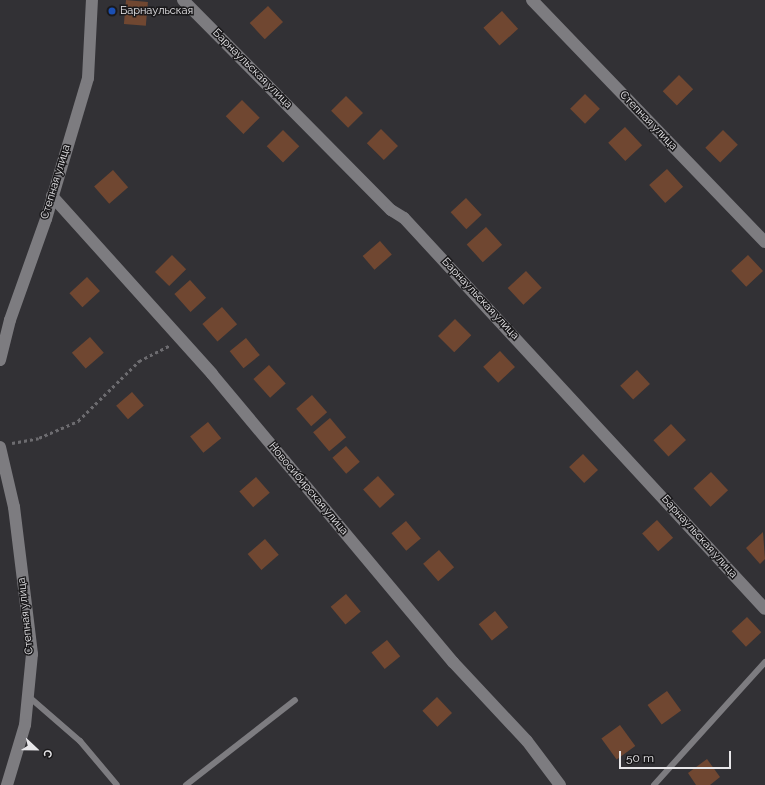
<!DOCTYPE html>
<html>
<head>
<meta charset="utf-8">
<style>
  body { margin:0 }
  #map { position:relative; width:765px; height:785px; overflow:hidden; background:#323135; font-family:Raleway,sans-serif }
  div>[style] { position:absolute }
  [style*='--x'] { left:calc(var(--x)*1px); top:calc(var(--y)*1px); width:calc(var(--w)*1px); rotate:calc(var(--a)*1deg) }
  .building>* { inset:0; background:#704731; transform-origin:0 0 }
  .path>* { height:2.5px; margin-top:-1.25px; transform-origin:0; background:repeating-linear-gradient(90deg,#6d6c70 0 3px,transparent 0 6px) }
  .service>* { height:6px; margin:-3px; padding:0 3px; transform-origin:3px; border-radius:3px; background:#7d7c80 }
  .minor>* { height:12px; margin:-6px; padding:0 6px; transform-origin:6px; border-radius:6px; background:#7d7c80 }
  .secondary>* { height:12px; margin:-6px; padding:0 6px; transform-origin:6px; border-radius:6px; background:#7d7c80 }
  .dots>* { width:11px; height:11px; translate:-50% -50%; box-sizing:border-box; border:2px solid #1a191b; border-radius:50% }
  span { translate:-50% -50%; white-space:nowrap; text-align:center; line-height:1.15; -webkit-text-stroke:3px #1a191b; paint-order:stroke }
  .poi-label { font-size:11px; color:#e8e7ea }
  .left { translate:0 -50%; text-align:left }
  .street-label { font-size:11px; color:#e8e7ea }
  .north { position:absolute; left:16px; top:729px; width:40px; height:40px; -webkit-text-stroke:3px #1a191b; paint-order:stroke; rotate:112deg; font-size:11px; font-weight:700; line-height:16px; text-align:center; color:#e8e7ea }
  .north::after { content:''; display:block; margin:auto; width:14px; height:18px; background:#e8e7ea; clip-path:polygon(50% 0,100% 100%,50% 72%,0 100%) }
  .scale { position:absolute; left:619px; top:751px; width:112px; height:18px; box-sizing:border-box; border:2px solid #e8e7ea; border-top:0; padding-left:5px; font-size:12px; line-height:14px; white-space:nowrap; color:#e8e7ea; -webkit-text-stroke:3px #1a191b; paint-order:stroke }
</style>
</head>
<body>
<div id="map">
  <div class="building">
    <div style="left:126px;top:0;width:22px;height:24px;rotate:5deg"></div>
    <div style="left:268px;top:6px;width:22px;height:25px;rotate:47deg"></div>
    <div style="left:502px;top:11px;width:24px;height:25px;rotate:48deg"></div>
    <div style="left:679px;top:75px;width:20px;height:23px;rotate:45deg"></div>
    <div style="left:585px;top:94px;width:21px;height:21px;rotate:45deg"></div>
    <div style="left:346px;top:96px;width:24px;height:21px;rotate:45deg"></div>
    <div style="left:242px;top:100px;width:25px;height:23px;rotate:45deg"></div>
    <div style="left:625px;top:127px;width:25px;height:23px;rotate:47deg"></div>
    <div style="left:381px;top:129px;width:24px;height:20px;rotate:45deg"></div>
    <div style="left:283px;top:130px;width:23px;height:23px;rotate:45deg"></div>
    <div style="left:723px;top:130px;width:21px;height:25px;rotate:45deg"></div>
    <div style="left:667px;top:169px;width:24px;height:24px;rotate:48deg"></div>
    <div style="left:113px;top:170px;width:23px;height:25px;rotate:49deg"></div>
    <div style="left:466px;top:198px;width:23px;height:21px;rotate:47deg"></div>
    <div style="left:486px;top:227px;width:24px;height:26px;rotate:48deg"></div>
    <div style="left:380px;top:241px;width:18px;height:23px;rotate:49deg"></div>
    <div style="left:172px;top:255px;width:20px;height:24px;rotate:45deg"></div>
    <div style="left:748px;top:255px;width:22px;height:23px;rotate:47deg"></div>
    <div style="left:526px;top:271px;width:23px;height:25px;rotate:47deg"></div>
    <div style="left:87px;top:277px;width:19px;height:24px;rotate:47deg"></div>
    <div style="left:190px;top:280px;width:24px;height:21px;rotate:48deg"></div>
    <div style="left:222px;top:307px;width:23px;height:26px;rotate:49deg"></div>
    <div style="left:455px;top:319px;width:23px;height:24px;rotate:45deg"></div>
    <div style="left:90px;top:337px;width:21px;height:24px;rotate:49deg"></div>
    <div style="left:246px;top:338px;width:22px;height:21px;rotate:51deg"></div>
    <div style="left:500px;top:351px;width:22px;height:23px;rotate:47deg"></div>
    <div style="left:269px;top:365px;width:25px;height:21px;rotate:48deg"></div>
    <div style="left:637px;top:370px;width:19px;height:23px;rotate:47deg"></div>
    <div style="left:132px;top:392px;width:18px;height:21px;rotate:49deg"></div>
    <div style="left:312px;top:395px;width:23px;height:21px;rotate:49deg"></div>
    <div style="left:330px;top:418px;width:25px;height:22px;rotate:50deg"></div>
    <div style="left:208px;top:422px;width:21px;height:23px;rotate:51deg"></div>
    <div style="left:671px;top:424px;width:22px;height:24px;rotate:47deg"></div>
    <div style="left:346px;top:446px;width:21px;height:18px;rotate:49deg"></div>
    <div style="left:583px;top:454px;width:22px;height:19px;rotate:47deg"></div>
    <div style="left:711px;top:472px;width:25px;height:24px;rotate:47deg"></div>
    <div style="left:378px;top:476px;width:25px;height:20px;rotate:48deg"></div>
    <div style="left:256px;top:477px;width:21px;height:22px;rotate:49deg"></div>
    <div style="left:657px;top:520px;width:24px;height:20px;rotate:48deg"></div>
    <div style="left:406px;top:521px;width:23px;height:19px;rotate:50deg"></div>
    <div style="clip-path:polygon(763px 532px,765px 559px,760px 564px,746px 548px)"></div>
    <div style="left:265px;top:539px;width:21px;height:23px;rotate:49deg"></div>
    <div style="left:439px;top:550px;width:23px;height:21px;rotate:49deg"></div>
    <div style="left:346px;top:594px;width:23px;height:20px;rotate:50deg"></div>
    <div style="left:495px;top:611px;width:21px;height:21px;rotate:51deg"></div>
    <div style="left:747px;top:617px;width:21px;height:21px;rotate:47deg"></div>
    <div style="left:387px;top:640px;width:21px;height:20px;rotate:51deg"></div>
    <div style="left:667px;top:691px;width:24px;height:24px;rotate:54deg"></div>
    <div style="left:437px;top:697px;width:22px;height:20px;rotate:47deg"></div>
    <div style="left:620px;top:725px;width:26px;height:23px;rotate:54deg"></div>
    <div style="clip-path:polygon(707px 759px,720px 777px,710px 785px,696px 785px,688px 773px)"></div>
  </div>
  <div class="path">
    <div style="--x:12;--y:443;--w:27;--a:-10"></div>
    <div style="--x:39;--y:438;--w:43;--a:-23.6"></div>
    <div style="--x:78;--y:421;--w:86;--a:-44.5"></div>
    <div style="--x:139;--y:361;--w:35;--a:-27"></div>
  </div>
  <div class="service">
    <div style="--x:28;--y:696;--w:69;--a:40.9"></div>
    <div style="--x:80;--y:741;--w:57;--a:49.9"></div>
    <div style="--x:186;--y:785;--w:138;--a:-37.9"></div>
    <div style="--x:654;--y:785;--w:166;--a:-47.9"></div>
  </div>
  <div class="minor">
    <div style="--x:183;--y:0;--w:296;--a:45.3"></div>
    <div style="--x:391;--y:210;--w:15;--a:32"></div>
    <div style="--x:404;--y:218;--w:532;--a:47.28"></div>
    <div style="--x:532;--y:0;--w:336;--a:46.1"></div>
    <div style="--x:52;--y:196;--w:239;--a:48"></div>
    <div style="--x:212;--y:374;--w:376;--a:50.1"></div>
    <div style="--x:453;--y:662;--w:108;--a:46.9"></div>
    <div style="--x:527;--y:741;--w:55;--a:53.1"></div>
  </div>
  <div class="secondary">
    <div style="--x:0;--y:360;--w:41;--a:-76"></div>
    <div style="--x:10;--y:320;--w:107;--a:-70.4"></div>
    <div style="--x:46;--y:219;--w:147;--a:-73.4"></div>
    <div style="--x:88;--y:78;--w:78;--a:-87.1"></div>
    <div style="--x:0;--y:447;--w:62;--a:76.9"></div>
    <div style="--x:14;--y:507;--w:148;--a:83"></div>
    <div style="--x:32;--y:654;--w:71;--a:95.6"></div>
    <div style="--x:25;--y:725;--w:63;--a:106.7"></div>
  </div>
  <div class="dots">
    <div style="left:112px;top:11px;background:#1a4fb4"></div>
  </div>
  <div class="poi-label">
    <span class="left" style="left:120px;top:11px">Барнаульская</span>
  </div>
  <div class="street-label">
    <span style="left:252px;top:69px;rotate:45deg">Барнаульская улица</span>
    <span style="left:648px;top:121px;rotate:46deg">Степная улица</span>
    <span style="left:56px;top:182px;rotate:-73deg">Степная улица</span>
    <span style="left:480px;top:299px;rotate:47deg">Барнаульская улица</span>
    <span style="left:308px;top:489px;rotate:50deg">Новосибирская улица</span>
    <span style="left:699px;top:537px;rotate:48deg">Барнаульская улица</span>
    <span style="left:26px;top:616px;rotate:-96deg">Степная улица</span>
  </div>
  <div class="north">С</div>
  <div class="scale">50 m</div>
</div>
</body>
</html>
